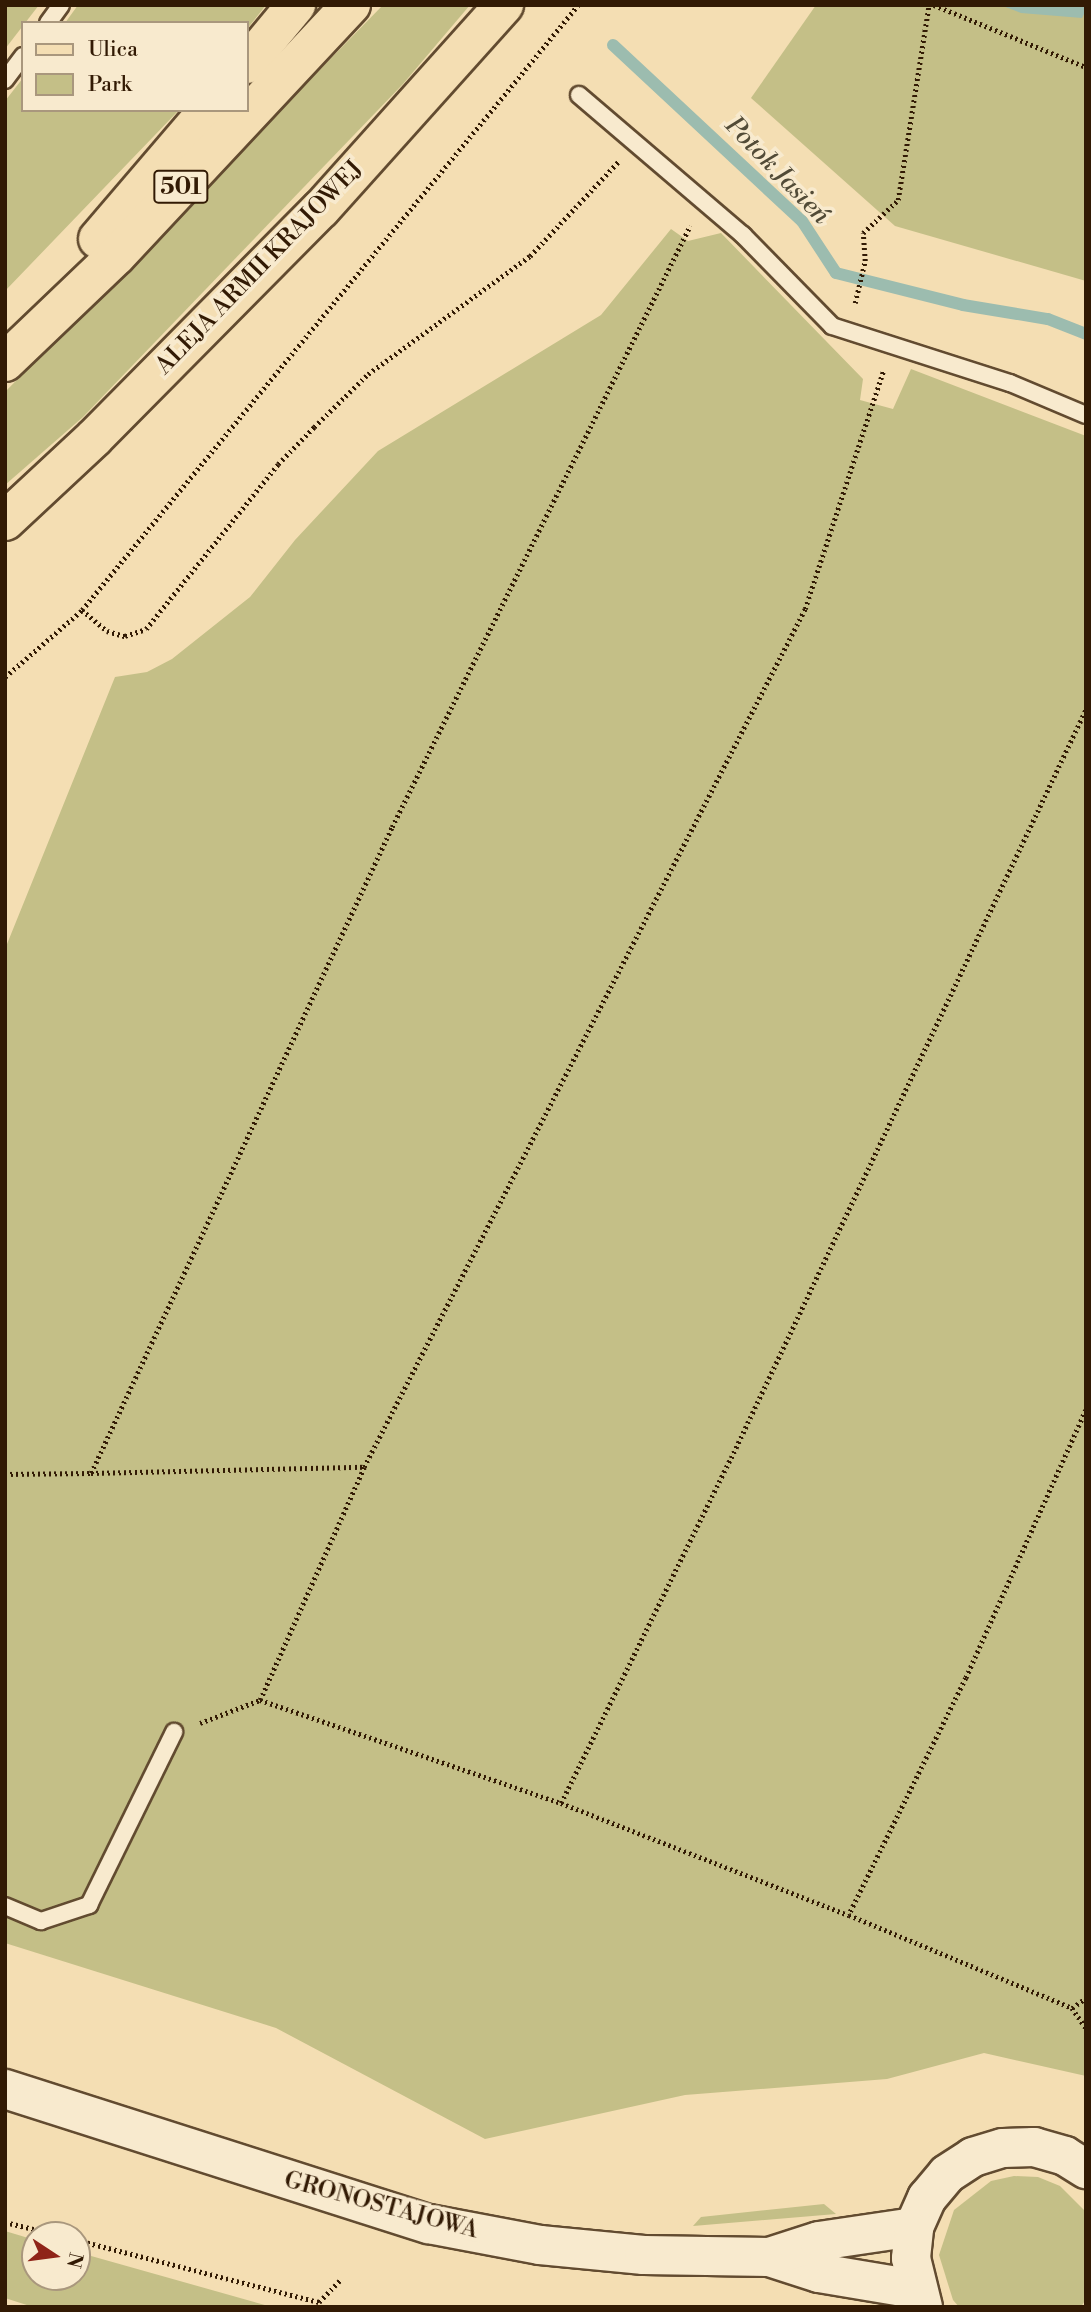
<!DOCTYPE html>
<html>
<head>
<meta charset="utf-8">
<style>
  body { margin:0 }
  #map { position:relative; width:1091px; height:2312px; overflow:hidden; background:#f4deb3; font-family:"Libre Bodoni",serif }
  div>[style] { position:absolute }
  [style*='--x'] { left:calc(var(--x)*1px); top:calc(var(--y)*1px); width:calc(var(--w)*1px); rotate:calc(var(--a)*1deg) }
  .green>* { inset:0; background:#c4bf87 }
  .water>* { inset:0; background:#9cbcaf }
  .stream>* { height:12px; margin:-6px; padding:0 6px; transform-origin:6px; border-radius:6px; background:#9cbcaf }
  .path>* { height:4.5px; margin-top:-2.25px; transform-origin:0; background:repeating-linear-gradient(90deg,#321a04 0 2px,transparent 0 5.5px) }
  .roads { filter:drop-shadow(2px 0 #624b30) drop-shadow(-2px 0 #624b30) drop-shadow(0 2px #624b30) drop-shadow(0 -2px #624b30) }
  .lane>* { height:16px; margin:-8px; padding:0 8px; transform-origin:8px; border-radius:8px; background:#f8eace }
  .secondary>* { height:38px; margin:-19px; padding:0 19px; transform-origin:19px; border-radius:19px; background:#f8eace }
  .primary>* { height:38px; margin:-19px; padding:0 19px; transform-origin:19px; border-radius:19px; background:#f4deb3 }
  span { translate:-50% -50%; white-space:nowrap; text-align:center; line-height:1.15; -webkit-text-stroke:7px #f8eace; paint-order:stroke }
  .shield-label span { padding:2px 5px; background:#f8eace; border:2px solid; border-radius:5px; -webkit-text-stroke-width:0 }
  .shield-label { font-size:23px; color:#321a04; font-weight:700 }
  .street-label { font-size:24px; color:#321a04 }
  .water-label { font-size:26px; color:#524b37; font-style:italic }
  .frame { position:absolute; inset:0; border:7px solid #321a04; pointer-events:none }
  .legend { position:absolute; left:21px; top:21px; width:228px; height:91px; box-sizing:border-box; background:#f8eace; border:2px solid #a9977d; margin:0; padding:9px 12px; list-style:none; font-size:21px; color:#321a04 }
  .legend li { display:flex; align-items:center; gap:14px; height:35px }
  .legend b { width:35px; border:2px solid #a9977d }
  .north { position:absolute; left:21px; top:2221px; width:70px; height:70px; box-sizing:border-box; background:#f8eace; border:2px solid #a9977d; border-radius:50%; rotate:103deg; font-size:19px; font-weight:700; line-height:28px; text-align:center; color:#321a04 }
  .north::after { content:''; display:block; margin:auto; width:24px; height:32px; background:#8f2418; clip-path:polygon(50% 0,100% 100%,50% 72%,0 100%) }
</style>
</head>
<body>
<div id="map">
  <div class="green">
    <div style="clip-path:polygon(5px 5px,39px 5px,5px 49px)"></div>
    <div style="clip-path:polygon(78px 5px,266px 5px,247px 29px,247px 23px,65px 23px)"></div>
    <div style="clip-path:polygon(383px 5px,470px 5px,403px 84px,83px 417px,5px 485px,5px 392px)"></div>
    <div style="clip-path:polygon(816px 5px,1086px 5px,1086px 281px,895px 226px,751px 98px)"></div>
    <div style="clip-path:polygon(23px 78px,23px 110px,179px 110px,5px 291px,5px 101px)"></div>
    <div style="clip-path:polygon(671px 229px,688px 241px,721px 233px,863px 379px,860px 400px,893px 409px,911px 369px,1086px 436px,1086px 2076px,984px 2053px,887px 2079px,685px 2095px,485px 2139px,276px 2028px,5px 1943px,5px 949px,115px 677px,147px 672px,172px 659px,250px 597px,295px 540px,378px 451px,601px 315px)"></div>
    <div style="clip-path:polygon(1014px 2176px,1038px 2177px,1060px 2186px,1086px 2212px,1086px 2299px,1081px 2307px,959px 2307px,953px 2300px,939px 2255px,954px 2210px,991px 2181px)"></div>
    <div style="clip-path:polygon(824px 2204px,836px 2214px,693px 2226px,701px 2217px)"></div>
    <div style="clip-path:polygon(5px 2231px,35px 2240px,35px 2277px,77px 2277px,77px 2252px,272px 2307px,33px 2307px,5px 2298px)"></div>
  </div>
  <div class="water">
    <div style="clip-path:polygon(1000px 5px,1086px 5px,1086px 10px,1082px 18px,1021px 13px)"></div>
  </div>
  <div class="stream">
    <div style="--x:613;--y:45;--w:258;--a:43"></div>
    <div style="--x:802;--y:221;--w:62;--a:56.8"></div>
    <div style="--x:836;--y:273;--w:131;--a:14.1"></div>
    <div style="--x:963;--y:305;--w:86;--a:9.4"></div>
    <div style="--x:1048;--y:319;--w:41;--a:21.5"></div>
  </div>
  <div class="path">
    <div style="--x:934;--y:5;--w:164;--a:22.2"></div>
    <div style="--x:855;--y:303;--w:43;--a:-76.6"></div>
    <div style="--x:865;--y:261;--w:28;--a:-94"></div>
    <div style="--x:863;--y:233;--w:48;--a:-43.3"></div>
    <div style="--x:898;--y:200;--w:197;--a:-81"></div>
    <div style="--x:82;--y:610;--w:33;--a:40"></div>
    <div style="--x:107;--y:631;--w:19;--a:16"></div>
    <div style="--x:125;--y:636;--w:22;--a:-18"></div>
    <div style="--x:146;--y:629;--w:211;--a:-51.3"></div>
    <div style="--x:278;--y:464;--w:52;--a:-45.8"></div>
    <div style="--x:314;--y:427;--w:76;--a:-44.5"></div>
    <div style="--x:368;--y:374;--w:200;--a:-36.1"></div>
    <div style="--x:530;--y:256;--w:129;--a:-46.9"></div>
    <div style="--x:5;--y:677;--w:102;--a:-41"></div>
    <div style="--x:82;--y:610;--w:782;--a:-50.65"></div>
    <div style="--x:1086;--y:1410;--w:294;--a:114.1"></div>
    <div style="--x:966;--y:1678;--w:264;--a:116.3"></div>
    <div style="--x:849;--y:1915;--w:242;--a:22.6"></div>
    <div style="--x:1072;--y:2008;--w:17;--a:-36"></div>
    <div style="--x:91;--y:1473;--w:273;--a:-1.3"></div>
    <div style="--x:5;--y:1474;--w:86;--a:-0.7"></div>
    <div style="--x:91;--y:1473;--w:713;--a:-65.02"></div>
    <div style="--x:392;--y:827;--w:671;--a:-63.63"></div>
    <div style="--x:260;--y:1700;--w:255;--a:-65.9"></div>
    <div style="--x:364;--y:1467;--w:965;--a:-62.8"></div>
    <div style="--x:805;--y:609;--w:250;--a:-71.8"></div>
    <div style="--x:200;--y:1723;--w:64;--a:-21"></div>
    <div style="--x:260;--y:1700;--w:318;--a:18.9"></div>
    <div style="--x:561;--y:1803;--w:309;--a:21.3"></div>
    <div style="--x:561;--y:1803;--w:385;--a:-63.8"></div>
    <div style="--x:731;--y:1458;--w:829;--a:-64.64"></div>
    <div style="--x:1072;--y:2008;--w:24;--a:55"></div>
    <div style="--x:5;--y:2222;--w:55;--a:13.8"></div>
    <div style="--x:77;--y:2240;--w:250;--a:14.4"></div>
    <div style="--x:319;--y:2302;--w:30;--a:-46"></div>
  </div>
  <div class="roads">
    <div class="lane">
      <div style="--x:48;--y:23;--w:22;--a:-54"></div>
      <div style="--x:5;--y:80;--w:30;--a:-53"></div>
      <div style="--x:579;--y:95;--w:216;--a:40.5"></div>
      <div style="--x:743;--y:235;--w:127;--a:45.6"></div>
      <div style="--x:832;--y:326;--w:187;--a:17.8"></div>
      <div style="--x:1010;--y:383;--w:82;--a:22.8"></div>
      <div style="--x:5;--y:1906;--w:39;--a:23"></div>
      <div style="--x:41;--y:1921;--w:51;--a:-18.4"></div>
      <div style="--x:89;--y:1905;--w:193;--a:-63.8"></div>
    </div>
    <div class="secondary">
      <div style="--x:5;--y:2089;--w:445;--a:17.7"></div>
      <div style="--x:429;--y:2224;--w:113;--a:10.7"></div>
      <div style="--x:540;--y:2245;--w:104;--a:5.5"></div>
      <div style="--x:644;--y:2255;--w:125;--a:0.9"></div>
      <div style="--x:769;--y:2257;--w:52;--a:17.7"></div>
      <div style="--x:819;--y:2273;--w:97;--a:9.5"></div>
      <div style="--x:769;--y:2257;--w:52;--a:-17.7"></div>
      <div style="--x:819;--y:2241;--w:96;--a:-8.4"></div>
      <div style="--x:923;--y:2307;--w:50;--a:-103.8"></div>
      <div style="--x:911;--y:2258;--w:31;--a:-84"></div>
      <div style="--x:914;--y:2227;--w:32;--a:-66"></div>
      <div style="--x:927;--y:2198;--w:31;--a:-50"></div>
      <div style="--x:947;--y:2174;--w:31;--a:-33"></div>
      <div style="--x:973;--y:2157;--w:31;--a:-17"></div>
      <div style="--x:1003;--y:2148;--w:31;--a:-2"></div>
      <div style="--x:1034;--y:2147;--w:32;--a:16"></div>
      <div style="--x:1065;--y:2156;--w:25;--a:32"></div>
    </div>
    <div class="primary">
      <div style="--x:247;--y:64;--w:77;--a:-50.3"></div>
      <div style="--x:98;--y:239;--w:170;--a:-49.5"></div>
      <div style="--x:5;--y:362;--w:153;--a:-43.7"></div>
      <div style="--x:116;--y:256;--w:344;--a:-46.9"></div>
      <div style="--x:5;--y:521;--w:122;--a:-43"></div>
      <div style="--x:94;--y:438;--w:322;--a:-45.3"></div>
      <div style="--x:321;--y:209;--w:274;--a:-48.1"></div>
    </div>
  </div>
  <div class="shield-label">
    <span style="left:181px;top:187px">501</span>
  </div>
  <div class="street-label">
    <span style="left:260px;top:268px;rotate:-46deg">ALEJA ARMII KRAJOWEJ</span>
    <span style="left:381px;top:2206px;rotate:15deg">GRONOSTAJOWA</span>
  </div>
  <div class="water-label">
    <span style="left:777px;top:171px;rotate:46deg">Potok Jasień</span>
  </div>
  <div class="frame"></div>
  <ul class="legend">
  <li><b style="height:9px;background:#f4deb3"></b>Ulica</li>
  <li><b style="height:19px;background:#c4bf87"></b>Park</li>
  </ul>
  <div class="north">N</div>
</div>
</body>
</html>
